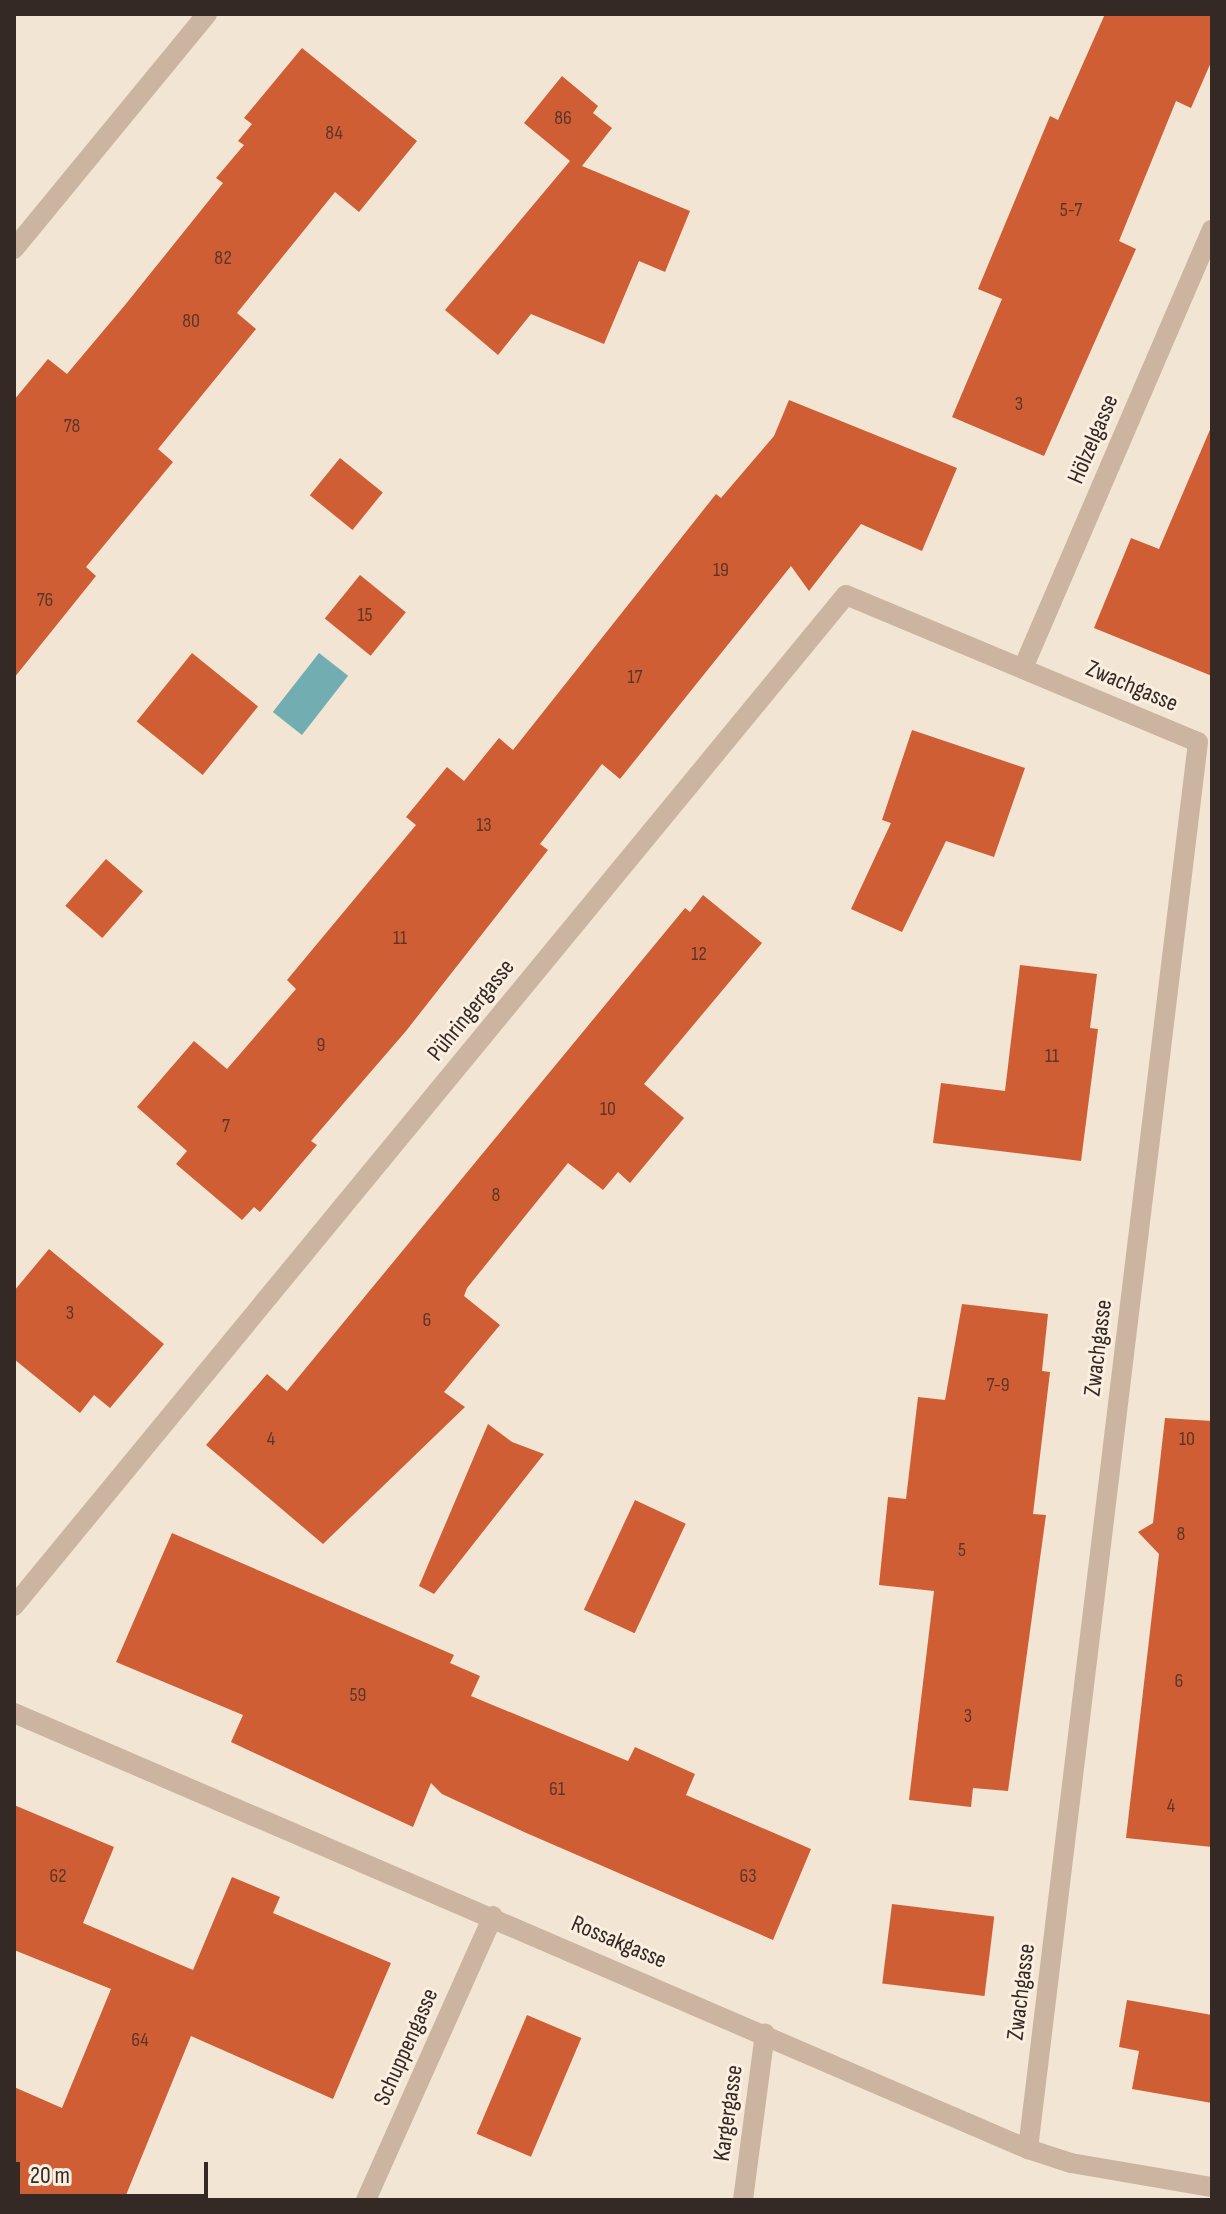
<!DOCTYPE html>
<html>
<head>
<meta charset="utf-8">
<style>
  body { margin:0 }
  #map { position:relative; width:1226px; height:2214px; overflow:hidden; background:#f2e5d4; font-family:"Sofia Sans Condensed",sans-serif }
  div>[style] { position:absolute }
  [style*='--x'] { left:calc(var(--x)*1px); top:calc(var(--y)*1px); width:calc(var(--w)*1px); rotate:calc(var(--a)*1deg) }
  .water>* { inset:0; background:#71adb1; transform-origin:0 0 }
  .building>* { inset:0; background:#d05e35; transform-origin:0 0 }
  .minor>* { height:20px; margin:-10px; padding:0 10px; transform-origin:10px; border-radius:10px; background:#cbb5a0 }
  span { translate:-50% -50%; white-space:nowrap; text-align:center; line-height:1.15; -webkit-text-stroke:6px #faefe0; paint-order:stroke }
  .number-label { font-size:20px; color:#5b3628 }
  .number-label span { -webkit-text-stroke-width:0 }
  .street-label { font-size:24px; color:#342924 }
  .frame { position:absolute; inset:0; border:16px solid #342924; pointer-events:none }
  .scale { position:absolute; left:16px; top:2162px; width:192px; height:36px; box-sizing:border-box; border:4px solid #342924; border-top:0; padding-left:10px; font-size:24px; line-height:28px; white-space:nowrap; color:#342924; -webkit-text-stroke:6px #faefe0; paint-order:stroke }
</style>
</head>
<body>
<div id="map">
  <div class="water">
    <div style="left:319px;top:653px;width:37px;height:75px;rotate:38deg"></div>
  </div>
  <div class="building">
    <div style="clip-path:polygon(1105px 14px,1212px 14px,1212px 60px,1191px 108px,1176px 101px,1119px 241px,1136px 249px,1044px 456px,952px 417px,1002px 299px,978px 289px,1050px 116px,1058px 120px)"></div>
    <div style="clip-path:polygon(302px 48px,417px 141px,359px 212px,335px 192px,237px 313px,256px 329px,158px 449px,173px 462px,86px 567px,96px 576px,14px 678px,14px 400px,48px 359px,67px 374px,125px 305px,223px 183px,216px 178px,244px 145px,238px 141px,252px 124px,244px 118px)"></div>
    <div style="clip-path:polygon(562px 76px,598px 106px,593px 113px,612px 128px,582px 166px,690px 211px,665px 272px,639px 261px,604px 344px,531px 314px,498px 355px,445px 310px,570px 161px,524px 123px)"></div>
    <div style="clip-path:polygon(789px 400px,957px 468px,922px 551px,861px 524px,809px 591px,791px 566px,620px 779px,602px 764px,540px 844px,548px 850px,406px 1031px,311px 1141px,317px 1145px,260px 1212px,254px 1207px,242px 1220px,176px 1164px,187px 1151px,137px 1107px,194px 1041px,227px 1069px,296px 989px,287px 980px,416px 825px,406px 817px,447px 767px,464px 781px,499px 738px,513px 750px,716px 494px,721px 498px,774px 436px)"></div>
    <div style="clip-path:polygon(1212px 425px,1212px 676px,1094px 628px,1131px 538px,1159px 549px)"></div>
    <div style="left:340px;top:458px;width:55px;height:48px;rotate:39deg"></div>
    <div style="left:360px;top:575px;width:59px;height:56px;rotate:39deg"></div>
    <div style="left:192px;top:653px;width:85px;height:88px;rotate:39deg"></div>
    <div style="clip-path:polygon(912px 730px,1025px 768px,994px 857px,946px 841px,902px 932px,851px 909px,891px 823px,882px 820px)"></div>
    <div style="left:106px;top:859px;width:49px;height:62px;rotate:41deg"></div>
    <div style="clip-path:polygon(703px 895px,762px 943px,644px 1084px,684px 1118px,630px 1183px,618px 1172px,603px 1190px,568px 1163px,467px 1288px,464px 1296px,500px 1325px,444px 1392px,465px 1407px,323px 1544px,206px 1445px,267px 1374px,287px 1391px,685px 908px,690px 912px)"></div>
    <div style="clip-path:polygon(1020px 965px,1097px 974px,1090px 1028px,1098px 1029px,1081px 1161px,933px 1143px,941px 1083px,1005px 1091px)"></div>
    <div style="clip-path:polygon(49px 1249px,164px 1344px,110px 1408px,94px 1395px,80px 1413px,14px 1359px,14px 1291px)"></div>
    <div style="clip-path:polygon(962px 1304px,1048px 1314px,1042px 1371px,1050px 1372px,1033px 1514px,1046px 1515px,1008px 1791px,973px 1788px,971px 1807px,909px 1800px,934px 1591px,879px 1585px,888px 1497px,906px 1499px,918px 1397px,945px 1400px)"></div>
    <div style="clip-path:polygon(1165px 1418px,1212px 1421px,1212px 1847px,1126px 1838px,1159px 1554px,1138px 1532px,1153px 1523px)"></div>
    <div style="clip-path:polygon(488px 1424px,512px 1442px,544px 1454px,434px 1594px,419px 1586px)"></div>
    <div style="left:635px;top:1500px;width:56px;height:121px;rotate:25deg"></div>
    <div style="clip-path:polygon(172px 1533px,454px 1655px,450px 1663px,480px 1676px,471px 1696px,628px 1761px,635px 1747px,695px 1774px,686px 1795px,811px 1849px,773px 1940px,524px 1832px,442px 1794px,431px 1783px,413px 1827px,231px 1742px,243px 1715px,116px 1662px)"></div>
    <div style="clip-path:polygon(14px 1805px,114px 1847px,83px 1923px,193px 1970px,232px 1877px,280px 1897px,273px 1913px,391px 1963px,333px 2099px,191px 2036px,124px 2200px,14px 2200px,14px 2087px,62px 2108px,111px 1989px,14px 1950px)"></div>
    <div style="left:892px;top:1904px;width:103px;height:80px;rotate:7deg"></div>
    <div style="clip-path:polygon(1127px 2000px,1212px 2015px,1212px 2103px,1132px 2089px,1139px 2051px,1119px 2047px)"></div>
    <div style="left:527px;top:2015px;width:59px;height:129px;rotate:23deg"></div>
  </div>
  <div class="minor">
    <div style="--x:14;--y:249;--w:304;--a:-50.6"></div>
    <div style="--x:1023;--y:668;--w:477;--a:-66.7"></div>
    <div style="--x:14;--y:1606;--w:1309;--a:-50.55"></div>
    <div style="--x:846;--y:595;--w:381;--a:22.7"></div>
    <div style="--x:1198;--y:742;--w:1417;--a:96.89"></div>
    <div style="--x:14;--y:1713;--w:1104;--a:23.27"></div>
    <div style="--x:1028;--y:2149;--w:45;--a:18"></div>
    <div style="--x:1071;--y:2163;--w:143;--a:9.7"></div>
    <div style="--x:366;--y:2200;--w:311;--a:-65.9"></div>
    <div style="--x:743;--y:2200;--w:168;--a:-82.5"></div>
  </div>
  <div class="number-label">
    <span style="left:563px;top:118px">86</span>
    <span style="left:334px;top:133px">84</span>
    <span style="left:1071px;top:210px">5-7</span>
    <span style="left:223px;top:258px">82</span>
    <span style="left:191px;top:321px">80</span>
    <span style="left:1019px;top:404px">3</span>
    <span style="left:72px;top:426px">78</span>
    <span style="left:721px;top:570px">19</span>
    <span style="left:45px;top:600px">76</span>
    <span style="left:365px;top:615px">15</span>
    <span style="left:635px;top:677px">17</span>
    <span style="left:484px;top:825px">13</span>
    <span style="left:400px;top:938px">11</span>
    <span style="left:699px;top:954px">12</span>
    <span style="left:321px;top:1045px">9</span>
    <span style="left:1052px;top:1056px">11</span>
    <span style="left:608px;top:1109px">10</span>
    <span style="left:226px;top:1126px">7</span>
    <span style="left:496px;top:1195px">8</span>
    <span style="left:70px;top:1313px">3</span>
    <span style="left:427px;top:1320px">6</span>
    <span style="left:998px;top:1385px">7-9</span>
    <span style="left:271px;top:1439px">4</span>
    <span style="left:1187px;top:1439px">10</span>
    <span style="left:1181px;top:1534px">8</span>
    <span style="left:962px;top:1550px">5</span>
    <span style="left:1179px;top:1681px">6</span>
    <span style="left:358px;top:1695px">59</span>
    <span style="left:968px;top:1716px">3</span>
    <span style="left:557px;top:1789px">61</span>
    <span style="left:1171px;top:1806px">4</span>
    <span style="left:58px;top:1876px">62</span>
    <span style="left:748px;top:1876px">63</span>
    <span style="left:140px;top:2040px">64</span>
  </div>
  <div class="street-label">
    <span style="left:1093px;top:439px;rotate:-67deg">Hölzelgasse</span>
    <span style="left:1132px;top:686px;rotate:23deg">Zwachgasse</span>
    <span style="left:471px;top:1010px;rotate:-51deg">Pühringergasse</span>
    <span style="left:1098px;top:1348px;rotate:-83deg">Zwachgasse</span>
    <span style="left:619px;top:1942px;rotate:23deg">Rossakgasse</span>
    <span style="left:1021px;top:1992px;rotate:-83deg">Zwachgasse</span>
    <span style="left:406px;top:2047px;rotate:-66deg">Schuppengasse</span>
    <span style="left:728px;top:2113px;rotate:-82deg">Kargergasse</span>
  </div>
  <div class="frame"></div>
  <div class="scale">20 m</div>
</div>
</body>
</html>
